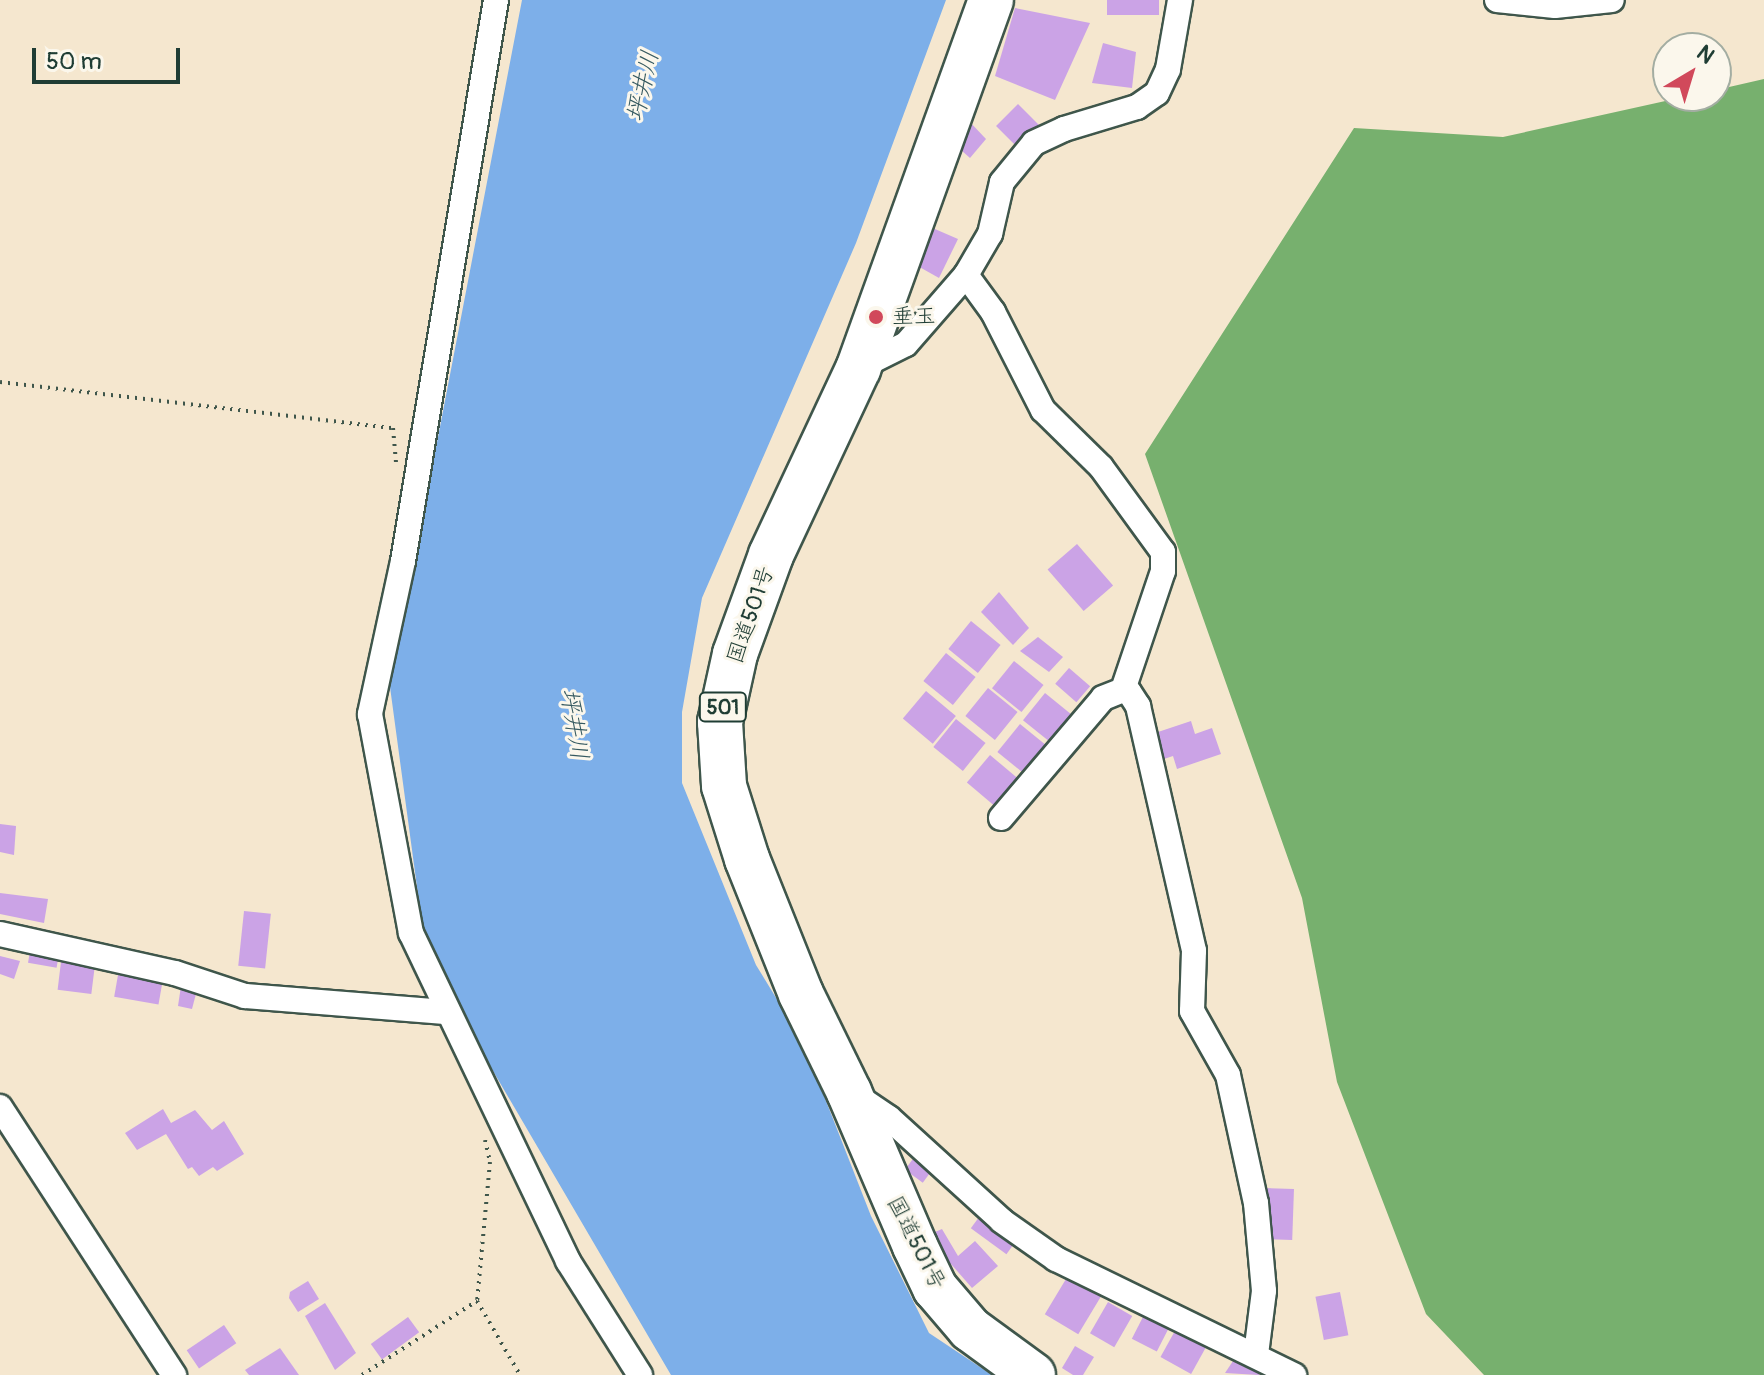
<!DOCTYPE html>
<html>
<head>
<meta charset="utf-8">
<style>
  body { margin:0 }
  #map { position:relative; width:1764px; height:1375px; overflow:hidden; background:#f5e7cf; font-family:Pangolin,"Klee One",sans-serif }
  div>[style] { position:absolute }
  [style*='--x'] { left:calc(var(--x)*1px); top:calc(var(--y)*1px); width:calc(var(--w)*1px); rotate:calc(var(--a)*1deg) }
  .forest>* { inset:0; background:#77b06e }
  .water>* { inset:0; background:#7dafe9 }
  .building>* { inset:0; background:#cba3e6; transform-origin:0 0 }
  .path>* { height:4px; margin-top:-2px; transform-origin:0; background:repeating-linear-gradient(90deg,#3f564b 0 2px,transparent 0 8px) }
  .roads { filter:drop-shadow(2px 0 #3f564b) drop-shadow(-2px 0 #3f564b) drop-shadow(0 2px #3f564b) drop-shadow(0 -2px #3f564b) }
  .street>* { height:24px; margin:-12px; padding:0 12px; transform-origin:12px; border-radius:12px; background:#fff }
  .highway>* { height:44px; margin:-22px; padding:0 22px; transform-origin:22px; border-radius:22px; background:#fff }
  .dots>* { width:22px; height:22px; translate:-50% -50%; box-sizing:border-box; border:4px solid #fbf7ec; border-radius:50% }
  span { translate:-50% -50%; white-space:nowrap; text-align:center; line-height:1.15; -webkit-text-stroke:6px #fbf7ec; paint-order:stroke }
  .shield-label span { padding:2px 6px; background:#fbf7ec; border:2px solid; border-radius:6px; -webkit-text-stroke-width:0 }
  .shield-label { font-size:20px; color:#1f3d34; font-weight:700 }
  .poi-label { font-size:22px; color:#1f3d34 }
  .left { translate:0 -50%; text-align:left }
  .street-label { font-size:22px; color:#1f3d34 }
  .water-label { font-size:24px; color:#365a61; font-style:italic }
  .north { position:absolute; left:1652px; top:32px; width:80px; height:80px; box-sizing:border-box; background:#fbf7ec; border:2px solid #a3ada2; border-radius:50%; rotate:38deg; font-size:22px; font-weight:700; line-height:32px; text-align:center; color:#1f3d34 }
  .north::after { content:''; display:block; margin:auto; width:28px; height:36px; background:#d1495b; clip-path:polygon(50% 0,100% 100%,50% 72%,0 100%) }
  .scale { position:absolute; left:32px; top:48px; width:148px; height:36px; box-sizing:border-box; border:4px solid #1f3d34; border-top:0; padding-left:10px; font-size:24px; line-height:28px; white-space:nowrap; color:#1f3d34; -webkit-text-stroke:6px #fbf7ec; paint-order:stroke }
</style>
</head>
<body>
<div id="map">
  <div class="forest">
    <div style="clip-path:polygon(1764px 79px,1764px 1375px,1484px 1375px,1426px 1314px,1337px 1082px,1302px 898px,1145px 454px,1354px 128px,1503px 137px,1688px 96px,1716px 96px,1716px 90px)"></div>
  </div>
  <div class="water">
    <div style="clip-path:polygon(522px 0,946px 0,856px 243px,702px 598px,682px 712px,682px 783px,756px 965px,803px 1042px,871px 1216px,929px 1333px,992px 1375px,671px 1375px,479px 1047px,422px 924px,390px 687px)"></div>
  </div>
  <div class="building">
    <div style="left:1107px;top:0;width:52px;height:15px"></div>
    <div style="clip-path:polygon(1015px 8px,1090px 23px,1055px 100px,995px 76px)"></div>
    <div style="clip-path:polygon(1103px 43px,1136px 52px,1132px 88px,1092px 83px)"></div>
    <div style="left:1018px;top:104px;width:30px;height:31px;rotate:45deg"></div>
    <div style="clip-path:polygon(967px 119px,986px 139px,970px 158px,952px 142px)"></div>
    <div style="clip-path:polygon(921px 223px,958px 239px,939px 278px,907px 260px)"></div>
    <div style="left:1077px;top:544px;width:55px;height:39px;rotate:49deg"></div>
    <div style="clip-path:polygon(999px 592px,1029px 628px,1013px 645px,981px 612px)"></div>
    <div style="left:971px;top:621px;width:38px;height:36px;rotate:39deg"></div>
    <div style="clip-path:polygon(1038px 637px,1063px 657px,1049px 672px,1020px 651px)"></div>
    <div style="left:946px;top:653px;width:38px;height:36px;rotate:39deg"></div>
    <div style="left:1014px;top:661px;width:38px;height:35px;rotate:39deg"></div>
    <div style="left:1069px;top:668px;width:28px;height:21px;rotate:41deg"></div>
    <div style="left:988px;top:688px;width:38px;height:36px;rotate:39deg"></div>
    <div style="left:926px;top:691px;width:39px;height:36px;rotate:40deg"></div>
    <div style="left:1045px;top:693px;width:38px;height:35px;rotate:39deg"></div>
    <div style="left:956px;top:719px;width:38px;height:36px;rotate:39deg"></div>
    <div style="clip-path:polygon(1191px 721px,1195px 734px,1212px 728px,1221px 754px,1177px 769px,1173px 756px,1164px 759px,1155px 733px)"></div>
    <div style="left:1020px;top:724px;width:38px;height:36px;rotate:39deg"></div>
    <div style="left:990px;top:755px;width:39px;height:36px;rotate:40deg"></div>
    <div style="clip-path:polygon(0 824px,16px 826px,14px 855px,0 852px)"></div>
    <div style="clip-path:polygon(0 893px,48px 899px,44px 923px,0 914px)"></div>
    <div style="left:244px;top:911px;width:27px;height:55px;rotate:6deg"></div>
    <div style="left:32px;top:940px;width:29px;height:23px;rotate:10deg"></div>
    <div style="clip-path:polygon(0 956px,20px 961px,14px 979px,0 974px)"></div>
    <div style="left:61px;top:962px;width:34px;height:28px;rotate:7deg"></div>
    <div style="left:118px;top:975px;width:45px;height:22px;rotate:10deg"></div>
    <div style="clip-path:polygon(181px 986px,197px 990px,192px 1009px,178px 1006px)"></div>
    <div style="clip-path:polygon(163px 1109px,171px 1123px,195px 1110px,212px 1130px,224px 1121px,244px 1154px,217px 1171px,213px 1167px,199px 1176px,192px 1167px,188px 1169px,166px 1134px,137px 1150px,125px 1133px)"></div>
    <div style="left:915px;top:1156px;width:22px;height:17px;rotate:36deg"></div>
    <div style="left:1266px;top:1188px;width:28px;height:51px;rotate:2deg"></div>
    <div style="left:982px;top:1213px;width:44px;height:19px;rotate:36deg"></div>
    <div style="clip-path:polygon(942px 1229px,958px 1256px,975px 1241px,998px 1266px,972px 1288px,951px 1264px,946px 1270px,928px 1235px)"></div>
    <div style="left:1069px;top:1274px;width:39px;height:47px;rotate:31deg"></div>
    <div style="clip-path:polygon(308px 1281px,319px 1299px,298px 1312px,289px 1298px,290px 1292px)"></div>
    <div style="left:1340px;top:1292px;width:44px;height:25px;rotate:79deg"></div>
    <div style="left:1108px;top:1302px;width:28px;height:36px;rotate:30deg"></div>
    <div style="clip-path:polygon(325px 1303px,356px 1353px,335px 1370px,305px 1316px)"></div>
    <div style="left:1145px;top:1313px;width:28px;height:29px;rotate:27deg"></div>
    <div style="left:408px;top:1317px;width:19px;height:46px;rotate:54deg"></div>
    <div style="left:224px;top:1325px;width:22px;height:45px;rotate:56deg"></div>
    <div style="left:1176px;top:1329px;width:35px;height:32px;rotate:29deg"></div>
    <div style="clip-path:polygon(1075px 1346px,1094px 1357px,1083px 1375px,1073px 1375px,1062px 1368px)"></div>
    <div style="clip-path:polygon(280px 1348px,299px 1375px,249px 1375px,245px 1370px)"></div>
    <div style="clip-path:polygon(1239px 1352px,1263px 1369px,1259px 1375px,1225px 1373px)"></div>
  </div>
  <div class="path">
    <div style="--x:0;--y:382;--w:396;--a:6.7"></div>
    <div style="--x:393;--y:428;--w:38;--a:85"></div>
    <div style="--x:485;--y:1140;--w:23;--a:77"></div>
    <div style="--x:490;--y:1162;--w:140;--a:95.3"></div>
    <div style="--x:477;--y:1301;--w:86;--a:59.8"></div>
    <div style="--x:362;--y:1375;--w:137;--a:-32.8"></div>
  </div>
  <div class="roads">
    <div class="street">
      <div style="--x:496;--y:0;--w:569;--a:99.41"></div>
      <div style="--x:403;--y:561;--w:157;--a:102.2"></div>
      <div style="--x:370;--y:714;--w:223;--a:79.4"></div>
      <div style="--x:411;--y:933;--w:364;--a:64.4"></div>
      <div style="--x:568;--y:1261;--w:135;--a:57.7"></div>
      <div style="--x:1497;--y:0;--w:58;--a:5.9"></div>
      <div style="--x:1555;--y:6;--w:57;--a:-6"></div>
      <div style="--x:966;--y:275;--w:46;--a:53.9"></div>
      <div style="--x:993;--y:312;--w:110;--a:63"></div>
      <div style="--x:1043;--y:410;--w:81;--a:44.5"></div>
      <div style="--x:1101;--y:467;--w:105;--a:53.9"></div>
      <div style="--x:1163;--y:552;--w:19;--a:90"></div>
      <div style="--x:1163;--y:571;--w:126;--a:108.6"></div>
      <div style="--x:860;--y:367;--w:51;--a:-26.6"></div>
      <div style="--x:906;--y:344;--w:91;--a:-49"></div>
      <div style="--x:966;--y:275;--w:48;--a:-59.7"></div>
      <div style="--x:990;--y:234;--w:53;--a:-77"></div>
      <div style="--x:1002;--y:182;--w:50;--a:-50.6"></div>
      <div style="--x:1034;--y:143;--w:33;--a:-25"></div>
      <div style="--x:1064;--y:129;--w:76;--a:-16.8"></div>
      <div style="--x:1137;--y:107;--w:24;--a:-35"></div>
      <div style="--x:1157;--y:93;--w:26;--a:-65"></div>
      <div style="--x:1168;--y:69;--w:70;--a:-80.1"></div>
      <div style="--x:1001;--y:818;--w:157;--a:-49.6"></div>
      <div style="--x:1103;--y:698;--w:22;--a:-22"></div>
      <div style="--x:1123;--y:690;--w:6;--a:18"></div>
      <div style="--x:1129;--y:692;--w:17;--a:57"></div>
      <div style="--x:1138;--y:706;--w:251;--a:77.1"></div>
      <div style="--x:1194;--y:951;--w:60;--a:91.9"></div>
      <div style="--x:1192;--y:1011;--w:73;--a:60.6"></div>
      <div style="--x:1228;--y:1075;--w:131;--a:77.7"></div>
      <div style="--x:1256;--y:1203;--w:88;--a:84.8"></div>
      <div style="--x:1264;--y:1291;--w:64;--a:97.2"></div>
      <div style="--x:0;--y:934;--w:179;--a:12.6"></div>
      <div style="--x:175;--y:973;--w:74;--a:18.2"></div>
      <div style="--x:245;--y:996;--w:201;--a:4.6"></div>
      <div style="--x:858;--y:1097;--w:37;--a:34"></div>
      <div style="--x:889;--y:1118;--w:153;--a:42.3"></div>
      <div style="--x:1002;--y:1221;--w:66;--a:35.1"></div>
      <div style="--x:1056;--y:1259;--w:265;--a:26"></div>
      <div style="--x:0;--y:1107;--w:320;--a:57"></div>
    </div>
    <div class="highway">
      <div style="--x:991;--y:0;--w:392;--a:109.8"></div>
      <div style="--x:858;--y:369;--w:205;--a:115.1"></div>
      <div style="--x:771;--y:555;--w:105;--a:110"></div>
      <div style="--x:735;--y:654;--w:70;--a:102.4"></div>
      <div style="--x:720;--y:722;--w:64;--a:86.4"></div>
      <div style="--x:724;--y:786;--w:77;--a:72.5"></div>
      <div style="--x:747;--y:859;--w:145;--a:68.2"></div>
      <div style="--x:801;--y:994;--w:109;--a:63.9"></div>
      <div style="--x:849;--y:1092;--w:168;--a:66.8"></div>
      <div style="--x:915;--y:1246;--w:47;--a:64.5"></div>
      <div style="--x:935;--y:1288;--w:54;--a:49.5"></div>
      <div style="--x:970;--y:1329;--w:78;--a:36.1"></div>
    </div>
  </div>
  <div class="dots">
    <div style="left:876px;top:317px;background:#d1495b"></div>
  </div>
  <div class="shield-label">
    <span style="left:723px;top:707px">501</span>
  </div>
  <div class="poi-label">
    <span class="left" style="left:892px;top:317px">垂玉</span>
  </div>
  <div class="street-label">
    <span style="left:751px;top:615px;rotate:-71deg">国道501号</span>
    <span style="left:916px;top:1243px;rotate:63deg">国道501号</span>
  </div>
  <div class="water-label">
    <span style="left:643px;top:86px;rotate:-77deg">坪井川</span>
    <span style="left:574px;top:724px;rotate:81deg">坪井川</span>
  </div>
  <div class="north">N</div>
  <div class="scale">50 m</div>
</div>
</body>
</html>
